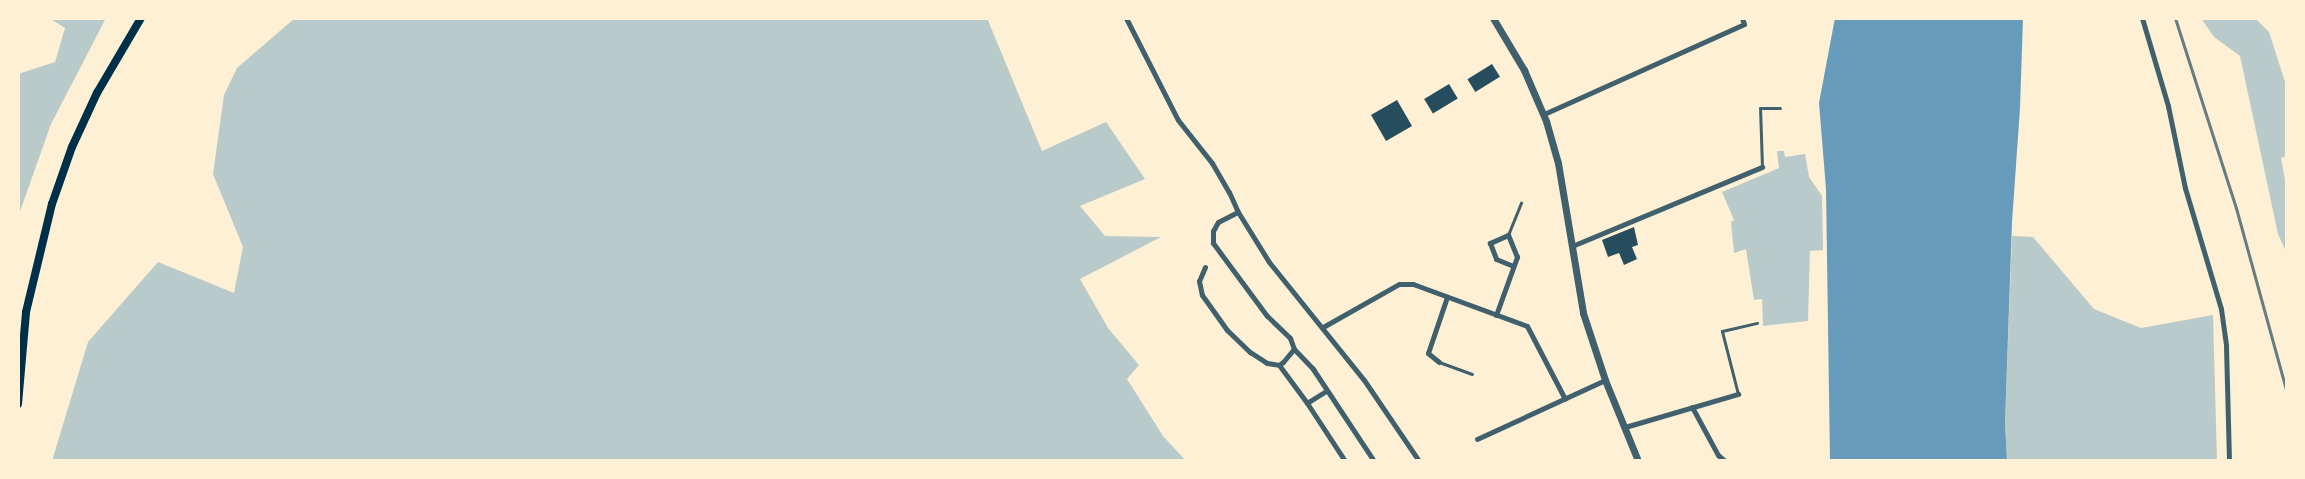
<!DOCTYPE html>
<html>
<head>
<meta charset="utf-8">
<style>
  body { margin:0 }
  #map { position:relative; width:2305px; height:479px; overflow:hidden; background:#fdf0d5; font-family:"Space Grotesk",sans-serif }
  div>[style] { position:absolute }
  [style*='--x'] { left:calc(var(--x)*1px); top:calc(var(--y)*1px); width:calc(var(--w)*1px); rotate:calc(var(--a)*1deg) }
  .green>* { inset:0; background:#b9caca }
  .water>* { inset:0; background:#669bbc }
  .building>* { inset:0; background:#264d5e; transform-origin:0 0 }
  .service>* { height:3px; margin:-1.5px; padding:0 1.5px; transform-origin:1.5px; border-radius:1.5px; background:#3f606c }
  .minor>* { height:5px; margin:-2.5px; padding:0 2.5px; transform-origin:2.5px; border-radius:2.5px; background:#3f606c }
  .tertiary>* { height:7px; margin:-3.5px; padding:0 3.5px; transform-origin:3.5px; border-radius:3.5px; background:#3f606c }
  .primary>* { height:8px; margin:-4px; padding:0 4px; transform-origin:4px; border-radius:4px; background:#003049 }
  .rail>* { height:3px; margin:-1.5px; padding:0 1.5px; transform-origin:1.5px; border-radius:1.5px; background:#657d81 }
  span { translate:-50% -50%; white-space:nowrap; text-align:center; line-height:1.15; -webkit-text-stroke:5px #fdf0d5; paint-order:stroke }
  .frame { position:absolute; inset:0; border:20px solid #fdf0d5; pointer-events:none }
</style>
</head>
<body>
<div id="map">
  <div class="green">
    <div style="clip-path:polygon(49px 18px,106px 18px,51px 124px,18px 217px,18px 74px,55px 62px,65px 28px)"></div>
    <div style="clip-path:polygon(295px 18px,987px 18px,1042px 151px,1106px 122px,1145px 179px,1080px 206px,1105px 236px,1161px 237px,1080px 279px,1108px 328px,1139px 365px,1127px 379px,1163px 436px,1186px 461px,52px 461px,88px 342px,158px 262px,234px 293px,243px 247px,213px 174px,224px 95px,237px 68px)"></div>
    <div style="clip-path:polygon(2201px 18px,2255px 18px,2269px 32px,2287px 88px,2287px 156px,2281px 158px,2287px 191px,2287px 254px,2278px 234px,2240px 56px,2214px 37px)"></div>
    <div style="clip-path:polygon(1777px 151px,1784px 151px,1785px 157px,1805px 154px,1809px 177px,1822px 196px,1823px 250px,1810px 251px,1808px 321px,1763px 326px,1762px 299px,1754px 300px,1746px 249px,1734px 253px,1731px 222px,1734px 220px,1722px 192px,1779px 168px)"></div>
    <div style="clip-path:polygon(2012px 236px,2033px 237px,2094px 309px,2141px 328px,2213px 315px,2217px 461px,2007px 461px,2005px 423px)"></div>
  </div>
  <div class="water">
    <div style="clip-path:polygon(1835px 18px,2023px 18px,2020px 108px,2012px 222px,2005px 423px,2007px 461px,1830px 461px,1826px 189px,1819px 103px)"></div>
  </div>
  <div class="building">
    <div style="left:1492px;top:64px;width:15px;height:29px;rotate:58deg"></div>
    <div style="left:1449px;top:84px;width:17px;height:29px;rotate:59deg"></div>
    <div style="left:1397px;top:100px;width:30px;height:30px;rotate:60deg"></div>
    <div style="clip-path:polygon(1634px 227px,1638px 245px,1632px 247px,1637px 259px,1624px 265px,1619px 253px,1608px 257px,1602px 240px)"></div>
  </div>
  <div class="service">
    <div style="--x:1762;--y:167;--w:59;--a:-91.9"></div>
    <div style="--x:1760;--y:108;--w:20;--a:0"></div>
    <div style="--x:1508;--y:235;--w:35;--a:-68"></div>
    <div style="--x:1439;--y:362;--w:35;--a:20"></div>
    <div style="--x:1738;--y:394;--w:65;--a:-104.3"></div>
    <div style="--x:1722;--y:331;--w:36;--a:-13"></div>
  </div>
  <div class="minor">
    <div style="--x:1126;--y:18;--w:114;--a:63"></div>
    <div style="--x:1178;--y:120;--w:55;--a:51.7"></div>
    <div style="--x:1212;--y:163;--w:34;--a:60"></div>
    <div style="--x:1229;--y:192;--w:22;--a:66"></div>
    <div style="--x:1238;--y:212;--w:59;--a:58.2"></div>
    <div style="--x:1269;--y:262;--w:151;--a:51.2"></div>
    <div style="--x:1364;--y:380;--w:98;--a:55.8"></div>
    <div style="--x:2142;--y:18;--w:92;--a:73.5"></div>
    <div style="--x:2168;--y:106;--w:84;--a:78.3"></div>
    <div style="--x:2185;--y:188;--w:126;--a:73.4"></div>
    <div style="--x:2221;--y:309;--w:37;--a:82"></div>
    <div style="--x:2226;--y:346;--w:115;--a:88.5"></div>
    <div style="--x:1544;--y:114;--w:219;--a:-24.2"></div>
    <div style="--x:1744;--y:24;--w:6;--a:-108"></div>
    <div style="--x:1572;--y:246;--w:206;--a:-22.6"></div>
    <div style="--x:1205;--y:267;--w:15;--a:113"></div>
    <div style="--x:1199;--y:281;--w:14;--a:78"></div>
    <div style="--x:1202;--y:295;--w:43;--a:54.5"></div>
    <div style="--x:1227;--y:330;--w:32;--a:44"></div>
    <div style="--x:1250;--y:352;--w:20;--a:33"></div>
    <div style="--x:1267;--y:363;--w:12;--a:9"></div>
    <div style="--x:1279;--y:365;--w:5;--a:-37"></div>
    <div style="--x:1283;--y:362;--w:17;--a:-50"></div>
    <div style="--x:1294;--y:349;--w:12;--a:-110"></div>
    <div style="--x:1290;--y:338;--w:32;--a:-136"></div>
    <div style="--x:1267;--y:316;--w:91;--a:-126.5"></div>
    <div style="--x:1213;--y:243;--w:12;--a:-90"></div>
    <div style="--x:1213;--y:231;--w:10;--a:-61"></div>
    <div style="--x:1218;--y:222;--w:22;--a:-27"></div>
    <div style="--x:1496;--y:315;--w:62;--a:-70.1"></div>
    <div style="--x:1517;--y:257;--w:24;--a:-112"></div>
    <div style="--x:1508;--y:235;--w:20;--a:156"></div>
    <div style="--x:1490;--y:243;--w:17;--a:69"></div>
    <div style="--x:1496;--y:259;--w:18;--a:22"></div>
    <div style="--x:1323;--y:327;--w:87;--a:-29.5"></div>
    <div style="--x:1399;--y:284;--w:14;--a:0"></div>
    <div style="--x:1413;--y:284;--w:121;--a:20.2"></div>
    <div style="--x:1527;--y:326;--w:82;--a:62.5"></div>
    <div style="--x:1294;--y:349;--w:28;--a:46"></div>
    <div style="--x:1313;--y:369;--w:110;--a:56.5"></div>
    <div style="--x:1439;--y:362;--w:14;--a:-141"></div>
    <div style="--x:1428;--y:353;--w:59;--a:-71.3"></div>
    <div style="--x:1279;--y:365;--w:47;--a:53.6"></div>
    <div style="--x:1326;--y:391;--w:22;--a:148"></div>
    <div style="--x:1307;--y:403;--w:69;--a:56.8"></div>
    <div style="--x:1692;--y:407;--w:55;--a:61.6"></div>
    <div style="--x:1718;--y:455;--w:9;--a:41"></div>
    <div style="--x:1625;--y:427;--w:118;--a:-16.3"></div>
    <div style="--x:1477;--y:439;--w:141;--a:-24.7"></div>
  </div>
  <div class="tertiary">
    <div style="--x:1493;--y:18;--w:61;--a:59.2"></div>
    <div style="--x:1524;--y:70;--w:56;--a:66.7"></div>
    <div style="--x:1546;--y:121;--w:44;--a:74.1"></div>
    <div style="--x:1558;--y:163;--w:152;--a:80.5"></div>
    <div style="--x:1583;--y:313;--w:71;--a:71.8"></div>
    <div style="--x:1605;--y:380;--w:87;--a:67.8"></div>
  </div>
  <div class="primary">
    <div style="--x:18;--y:404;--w:92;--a:-85"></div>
    <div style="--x:26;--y:312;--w:111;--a:-76.5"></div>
    <div style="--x:52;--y:204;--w:60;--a:-70.7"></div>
    <div style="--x:72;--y:147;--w:60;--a:-65.2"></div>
    <div style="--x:97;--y:93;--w:87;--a:-59.6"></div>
  </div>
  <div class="rail">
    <div style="--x:2175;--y:18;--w:200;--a:72.2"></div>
    <div style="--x:2236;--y:208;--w:192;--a:74.6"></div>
  </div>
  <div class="frame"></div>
</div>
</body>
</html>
